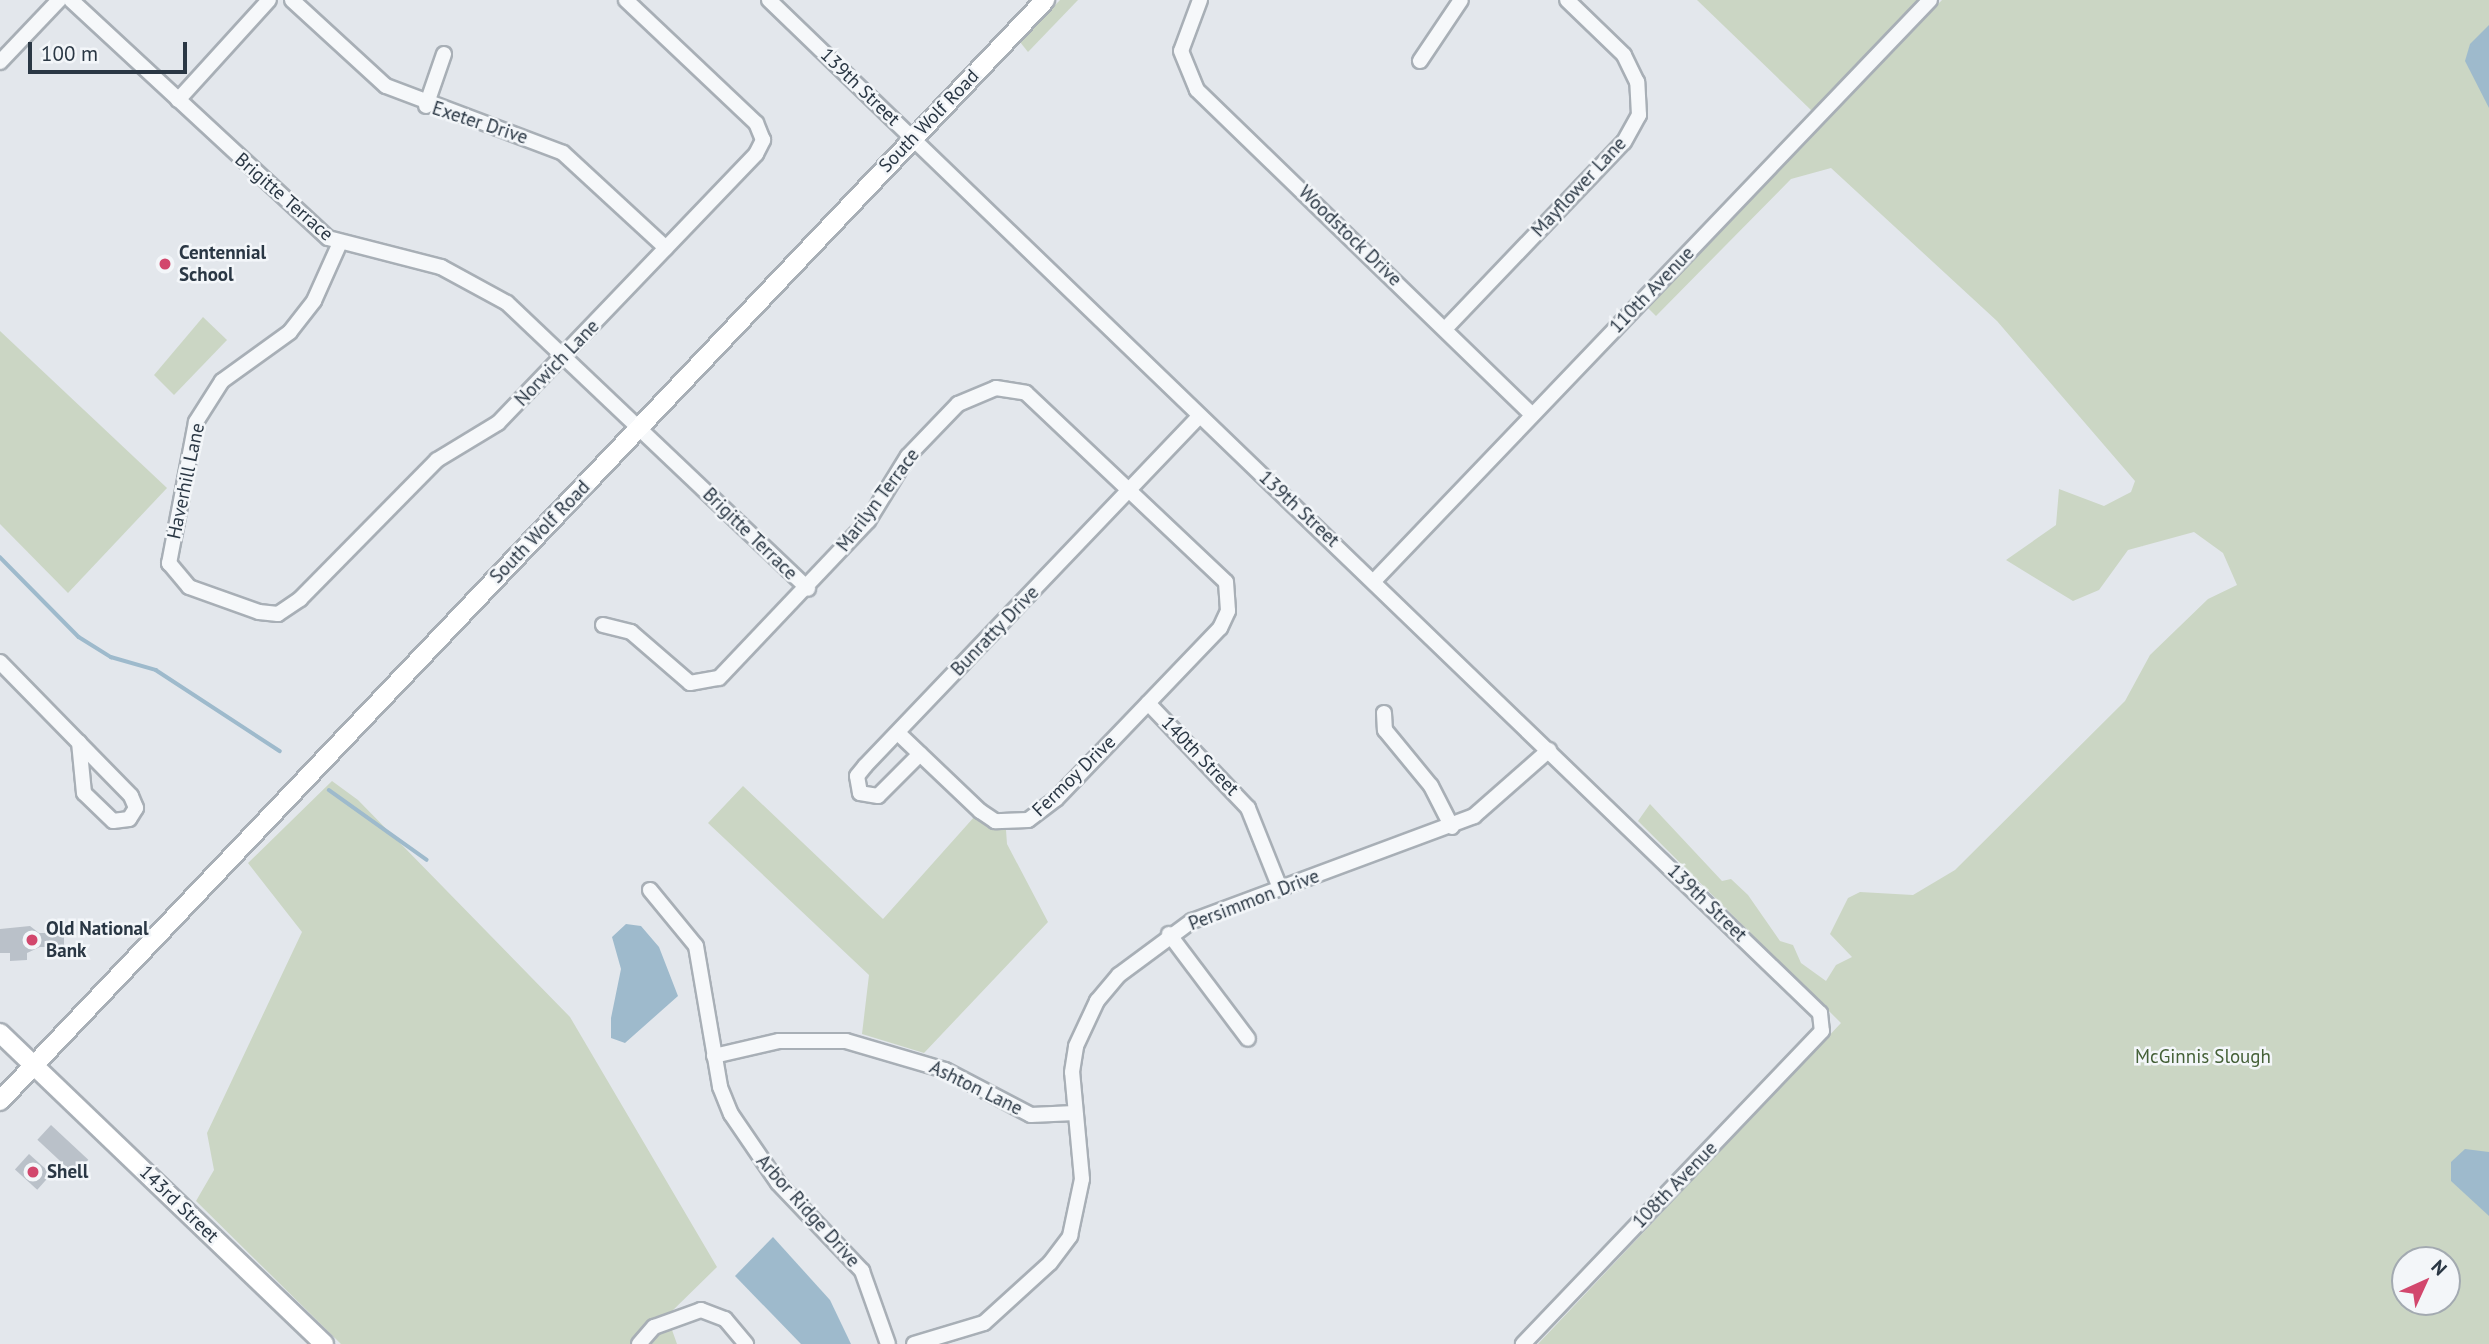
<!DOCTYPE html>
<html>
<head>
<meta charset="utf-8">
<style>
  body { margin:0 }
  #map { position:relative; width:2489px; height:1344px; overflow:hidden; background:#e3e7ec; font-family:"PT Sans",sans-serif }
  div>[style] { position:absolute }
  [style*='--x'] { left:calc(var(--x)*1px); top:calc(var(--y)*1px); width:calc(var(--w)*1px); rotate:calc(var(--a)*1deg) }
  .green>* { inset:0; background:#cbd6c4 }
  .water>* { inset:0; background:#9ebacc }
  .stream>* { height:3.5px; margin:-1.75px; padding:0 1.75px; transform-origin:1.75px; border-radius:1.75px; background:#9ebacc }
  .building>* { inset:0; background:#bac1c9; transform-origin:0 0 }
  .roads { filter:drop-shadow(2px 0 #a8afb6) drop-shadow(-2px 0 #a8afb6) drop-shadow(0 2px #a8afb6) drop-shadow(0 -2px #a8afb6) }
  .minor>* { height:14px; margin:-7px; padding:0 7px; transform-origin:7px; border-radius:7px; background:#f6f8fa }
  .major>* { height:18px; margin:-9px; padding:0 9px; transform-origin:9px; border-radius:9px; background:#fff }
  .dots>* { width:19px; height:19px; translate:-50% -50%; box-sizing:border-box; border:4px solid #f3f6f9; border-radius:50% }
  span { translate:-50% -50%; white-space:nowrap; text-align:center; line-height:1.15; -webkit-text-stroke:5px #f3f6f9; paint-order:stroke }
  .street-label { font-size:19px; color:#2a3744 }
  .poi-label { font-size:19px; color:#2a3744; font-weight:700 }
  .left { translate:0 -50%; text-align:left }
  .park-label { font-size:19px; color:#446037 }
  .north { position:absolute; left:2391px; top:1246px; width:70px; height:70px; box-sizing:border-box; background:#f3f6f9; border:2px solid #a3aab1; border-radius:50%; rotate:45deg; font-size:19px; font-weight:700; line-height:28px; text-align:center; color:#2a3744 }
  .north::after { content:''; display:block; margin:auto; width:24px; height:32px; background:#d2476d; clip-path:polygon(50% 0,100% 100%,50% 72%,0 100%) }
  .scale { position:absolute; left:28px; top:42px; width:159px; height:32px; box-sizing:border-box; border:4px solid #2a3744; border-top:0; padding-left:9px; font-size:21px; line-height:24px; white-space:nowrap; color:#2a3744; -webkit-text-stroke:5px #f3f6f9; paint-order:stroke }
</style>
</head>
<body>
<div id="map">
  <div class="green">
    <div style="clip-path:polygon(1060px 0,1078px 0,1028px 52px,1020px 42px)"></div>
    <div style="clip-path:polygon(1697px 0,1922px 0,1812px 111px)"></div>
    <div style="clip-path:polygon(evenodd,1942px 0,2489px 0,2489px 1344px,1538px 1344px,1841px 1023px,1638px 821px,1650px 804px,1722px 881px,1731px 879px,1748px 895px,1780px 941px,1793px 945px,1801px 963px,1826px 981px,1836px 965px,1852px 957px,1830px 934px,1848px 898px,1860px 892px,1913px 895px,1955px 870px,2125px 701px,2150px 655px,2208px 599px,2237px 585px,2223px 553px,2194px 532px,2128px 550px,2099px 590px,2073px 601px,2006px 560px,2056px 525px,2059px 489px,2104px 506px,2131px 492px,2135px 481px,1997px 321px,1831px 168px,1791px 179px,1656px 316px,1647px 307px,1942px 0,2405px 1260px,2447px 1260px,2447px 1302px,2405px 1302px,2405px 1260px)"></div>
    <div style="clip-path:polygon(203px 317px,227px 340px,174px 395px,154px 375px)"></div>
    <div style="clip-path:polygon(0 331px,167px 488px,68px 593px,0 524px)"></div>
    <div style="clip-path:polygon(332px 781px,358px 800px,570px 1017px,717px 1267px,667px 1316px,677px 1344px,341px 1344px,196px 1201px,214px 1170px,207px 1133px,302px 932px,248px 863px)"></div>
    <div style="clip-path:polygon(743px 786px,883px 919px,975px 816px,1006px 830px,1007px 844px,1048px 922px,924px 1053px,862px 1034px,869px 975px,708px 823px)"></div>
  </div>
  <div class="water">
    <div style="clip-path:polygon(2489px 25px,2489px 108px,2465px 61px,2470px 44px)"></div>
    <div style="clip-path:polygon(626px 924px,641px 926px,659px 947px,678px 996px,625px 1043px,611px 1038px,611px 1018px,621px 969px,612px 937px)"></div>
    <div style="clip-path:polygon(2465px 1149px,2489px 1152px,2489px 1216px,2451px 1181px,2451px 1162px)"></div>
    <div style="clip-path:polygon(773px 1237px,830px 1300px,851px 1344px,801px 1344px,735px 1276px)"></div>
  </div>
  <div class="stream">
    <div style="--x:0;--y:557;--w:112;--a:45.4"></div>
    <div style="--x:79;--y:637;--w:38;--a:32"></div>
    <div style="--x:111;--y:657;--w:47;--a:16.1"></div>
    <div style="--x:156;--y:670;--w:148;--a:33.2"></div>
    <div style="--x:329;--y:790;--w:120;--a:35.5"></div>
  </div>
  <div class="building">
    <div style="clip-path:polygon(30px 926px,39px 933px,64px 933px,64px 947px,40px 947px,27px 953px,27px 960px,10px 961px,10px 953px,0 953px,0 929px)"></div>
    <div style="left:51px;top:1125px;width:51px;height:20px;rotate:43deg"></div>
    <div style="left:29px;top:1154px;width:30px;height:21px;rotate:42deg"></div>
  </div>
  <div class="roads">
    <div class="minor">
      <div style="--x:71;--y:0;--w:350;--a:42.8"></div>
      <div style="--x:328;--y:238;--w:117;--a:14.4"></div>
      <div style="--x:441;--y:267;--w:75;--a:28.6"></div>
      <div style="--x:507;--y:303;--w:415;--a:43.5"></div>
      <div style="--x:292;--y:0;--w:127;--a:42.5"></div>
      <div style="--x:386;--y:86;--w:189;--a:20.7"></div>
      <div style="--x:563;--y:153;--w:140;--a:42.7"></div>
      <div style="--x:769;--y:0;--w:1460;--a:43.95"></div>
      <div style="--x:1820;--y:1013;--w:18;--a:84"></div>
      <div style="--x:1822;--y:1031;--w:433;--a:133.7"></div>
      <div style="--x:1200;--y:0;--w:54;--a:110.4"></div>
      <div style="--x:1181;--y:51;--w:42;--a:67.7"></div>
      <div style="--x:1197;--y:90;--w:467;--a:44.1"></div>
      <div style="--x:1420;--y:61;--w:73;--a:-56.1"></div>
      <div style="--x:0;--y:62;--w:86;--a:-46.4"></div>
      <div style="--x:178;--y:100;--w:135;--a:-47.7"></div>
      <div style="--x:426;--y:106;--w:55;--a:-70.9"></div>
      <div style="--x:339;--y:245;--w:61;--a:114.1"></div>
      <div style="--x:314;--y:301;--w:39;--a:128"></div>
      <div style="--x:290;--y:332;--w:84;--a:144.2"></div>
      <div style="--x:222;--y:381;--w:49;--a:122.4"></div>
      <div style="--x:196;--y:422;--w:144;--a:100.8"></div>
      <div style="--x:169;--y:563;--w:31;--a:50"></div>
      <div style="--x:189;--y:587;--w:74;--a:19.7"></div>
      <div style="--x:259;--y:612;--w:19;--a:6"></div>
      <div style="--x:278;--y:614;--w:27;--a:-34"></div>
      <div style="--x:300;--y:599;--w:195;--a:-45.4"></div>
      <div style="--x:437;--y:460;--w:71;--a:-31.2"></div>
      <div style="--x:498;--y:423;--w:373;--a:-46.2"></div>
      <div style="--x:756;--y:154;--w:16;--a:-63"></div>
      <div style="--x:763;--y:140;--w:18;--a:-112"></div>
      <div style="--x:756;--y:123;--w:179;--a:-136.6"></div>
      <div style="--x:1446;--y:328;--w:257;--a:-46.3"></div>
      <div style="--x:1624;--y:142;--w:31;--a:-61"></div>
      <div style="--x:1639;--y:115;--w:33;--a:-93"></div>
      <div style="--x:1637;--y:82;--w:30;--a:-116"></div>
      <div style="--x:1624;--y:55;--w:79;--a:-136"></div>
      <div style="--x:1374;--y:581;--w:804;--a:-46.26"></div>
      <div style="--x:603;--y:625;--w:29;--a:14"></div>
      <div style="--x:631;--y:632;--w:78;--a:40.8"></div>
      <div style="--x:690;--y:683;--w:29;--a:-10"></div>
      <div style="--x:719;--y:678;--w:216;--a:-46.5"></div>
      <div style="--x:868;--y:521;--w:76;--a:-58.4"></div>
      <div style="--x:908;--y:456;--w:72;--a:-46.1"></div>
      <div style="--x:958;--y:404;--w:41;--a:-22.8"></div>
      <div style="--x:996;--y:388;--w:30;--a:9"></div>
      <div style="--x:1026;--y:393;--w:275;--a:43.4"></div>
      <div style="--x:1226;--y:582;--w:29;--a:86"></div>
      <div style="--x:1228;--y:611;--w:19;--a:115"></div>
      <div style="--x:1220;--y:628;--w:237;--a:133.8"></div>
      <div style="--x:1056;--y:799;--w:35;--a:143"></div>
      <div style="--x:1028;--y:820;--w:33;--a:178"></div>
      <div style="--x:995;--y:821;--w:18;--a:-146"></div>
      <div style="--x:980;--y:811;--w:113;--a:-136.4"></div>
      <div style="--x:0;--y:662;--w:187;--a:45.6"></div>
      <div style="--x:131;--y:796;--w:13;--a:67"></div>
      <div style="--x:136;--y:808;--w:13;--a:122"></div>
      <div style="--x:129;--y:819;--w:16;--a:173"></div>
      <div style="--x:113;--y:821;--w:40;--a:-136"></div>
      <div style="--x:84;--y:793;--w:51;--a:-95.6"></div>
      <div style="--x:1148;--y:703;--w:145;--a:46.4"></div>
      <div style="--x:1248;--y:808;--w:86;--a:68.2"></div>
      <div style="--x:1384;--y:713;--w:17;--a:87"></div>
      <div style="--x:1385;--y:730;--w:72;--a:50.6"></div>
      <div style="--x:1431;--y:786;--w:46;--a:62.9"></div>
      <div style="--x:920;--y:754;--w:59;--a:135"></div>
      <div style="--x:878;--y:796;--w:18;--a:-171"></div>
      <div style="--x:860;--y:793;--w:17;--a:-100"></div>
      <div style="--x:857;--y:776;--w:13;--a:-51"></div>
      <div style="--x:865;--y:766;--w:484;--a:-46.3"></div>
      <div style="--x:650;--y:890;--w:72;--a:50.6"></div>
      <div style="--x:696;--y:946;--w:143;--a:80.3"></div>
      <div style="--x:720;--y:1087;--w:29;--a:68"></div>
      <div style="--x:731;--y:1114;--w:83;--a:55.7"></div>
      <div style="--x:778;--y:1183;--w:122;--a:46.3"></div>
      <div style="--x:862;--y:1271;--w:77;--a:70.4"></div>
      <div style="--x:1169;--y:934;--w:131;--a:53"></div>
      <div style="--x:714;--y:1056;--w:67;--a:-13"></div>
      <div style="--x:779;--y:1041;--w:67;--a:0"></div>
      <div style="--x:846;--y:1041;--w:103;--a:16.3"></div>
      <div style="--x:945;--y:1070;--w:97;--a:27.6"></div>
      <div style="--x:1031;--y:1115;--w:44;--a:-2.6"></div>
      <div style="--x:639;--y:1344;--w:23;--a:-49"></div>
      <div style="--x:654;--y:1327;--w:50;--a:-19.9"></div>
      <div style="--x:701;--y:1310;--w:26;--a:21"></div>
      <div style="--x:725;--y:1319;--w:33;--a:50"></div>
      <div style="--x:914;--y:1344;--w:73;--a:-16.7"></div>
      <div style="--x:984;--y:1323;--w:89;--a:-42.3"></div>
      <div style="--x:1050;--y:1263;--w:34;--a:-53"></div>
      <div style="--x:1070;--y:1236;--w:58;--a:-78.1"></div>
      <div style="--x:1082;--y:1179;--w:107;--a:-95.3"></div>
      <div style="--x:1072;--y:1072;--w:26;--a:-81"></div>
      <div style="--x:1076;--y:1046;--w:50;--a:-65"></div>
      <div style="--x:1097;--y:1001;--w:34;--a:-50"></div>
      <div style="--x:1119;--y:975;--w:91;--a:-36.5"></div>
      <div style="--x:1192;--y:921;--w:301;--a:-20.4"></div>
      <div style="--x:1474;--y:816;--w:100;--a:-41.3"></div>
    </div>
    <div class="major">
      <div style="--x:0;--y:1033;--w:449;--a:43.8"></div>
      <div style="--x:0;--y:1101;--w:1518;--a:-46.49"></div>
    </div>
  </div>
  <div class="dots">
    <div style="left:165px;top:264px;background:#d2476d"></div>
    <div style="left:32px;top:940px;background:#d2476d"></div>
    <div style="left:33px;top:1172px;background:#d2476d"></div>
  </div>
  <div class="street-label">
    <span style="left:860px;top:87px;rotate:44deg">139th Street</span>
    <span style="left:929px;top:121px;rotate:-46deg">South Wolf Road</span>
    <span style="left:480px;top:123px;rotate:18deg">Exeter Drive</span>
    <span style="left:1579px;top:187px;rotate:-47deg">Mayflower Lane</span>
    <span style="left:284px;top:197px;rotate:41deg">Brigitte Terrace</span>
    <span style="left:1350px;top:236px;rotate:44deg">Woodstock Drive</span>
    <span style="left:1652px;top:290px;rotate:-46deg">110th Avenue</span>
    <span style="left:557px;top:363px;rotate:-46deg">Norwich Lane</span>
    <span style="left:186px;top:481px;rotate:-78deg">Haverhill Lane</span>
    <span style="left:878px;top:500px;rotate:-53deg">Marilyn Terrace</span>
    <span style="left:1299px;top:509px;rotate:43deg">139th Street</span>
    <span style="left:540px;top:532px;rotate:-46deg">South Wolf Road</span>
    <span style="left:750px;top:534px;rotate:44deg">Brigitte Terrace</span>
    <span style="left:995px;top:631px;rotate:-46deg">Bunratty Drive</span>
    <span style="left:1200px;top:756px;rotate:46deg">140th Street</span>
    <span style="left:1074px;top:776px;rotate:-44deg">Fermoy Drive</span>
    <span style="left:1254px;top:900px;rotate:-21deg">Persimmon Drive</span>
    <span style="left:1707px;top:903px;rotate:44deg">139th Street</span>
    <span style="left:976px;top:1088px;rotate:26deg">Ashton Lane</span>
    <span style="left:1675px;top:1185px;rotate:-46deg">108th Avenue</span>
    <span style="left:179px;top:1204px;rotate:44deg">143rd Street</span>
    <span style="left:808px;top:1211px;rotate:48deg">Arbor Ridge Drive</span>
  </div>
  <div class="poi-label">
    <span class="left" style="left:179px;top:264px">Centennial<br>School</span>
    <span class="left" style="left:46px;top:940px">Old National<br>Bank</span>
    <span class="left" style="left:47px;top:1172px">Shell</span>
  </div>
  <div class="park-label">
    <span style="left:2203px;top:1057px">McGinnis Slough</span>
  </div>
  <div class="north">N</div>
  <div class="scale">100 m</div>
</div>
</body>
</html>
